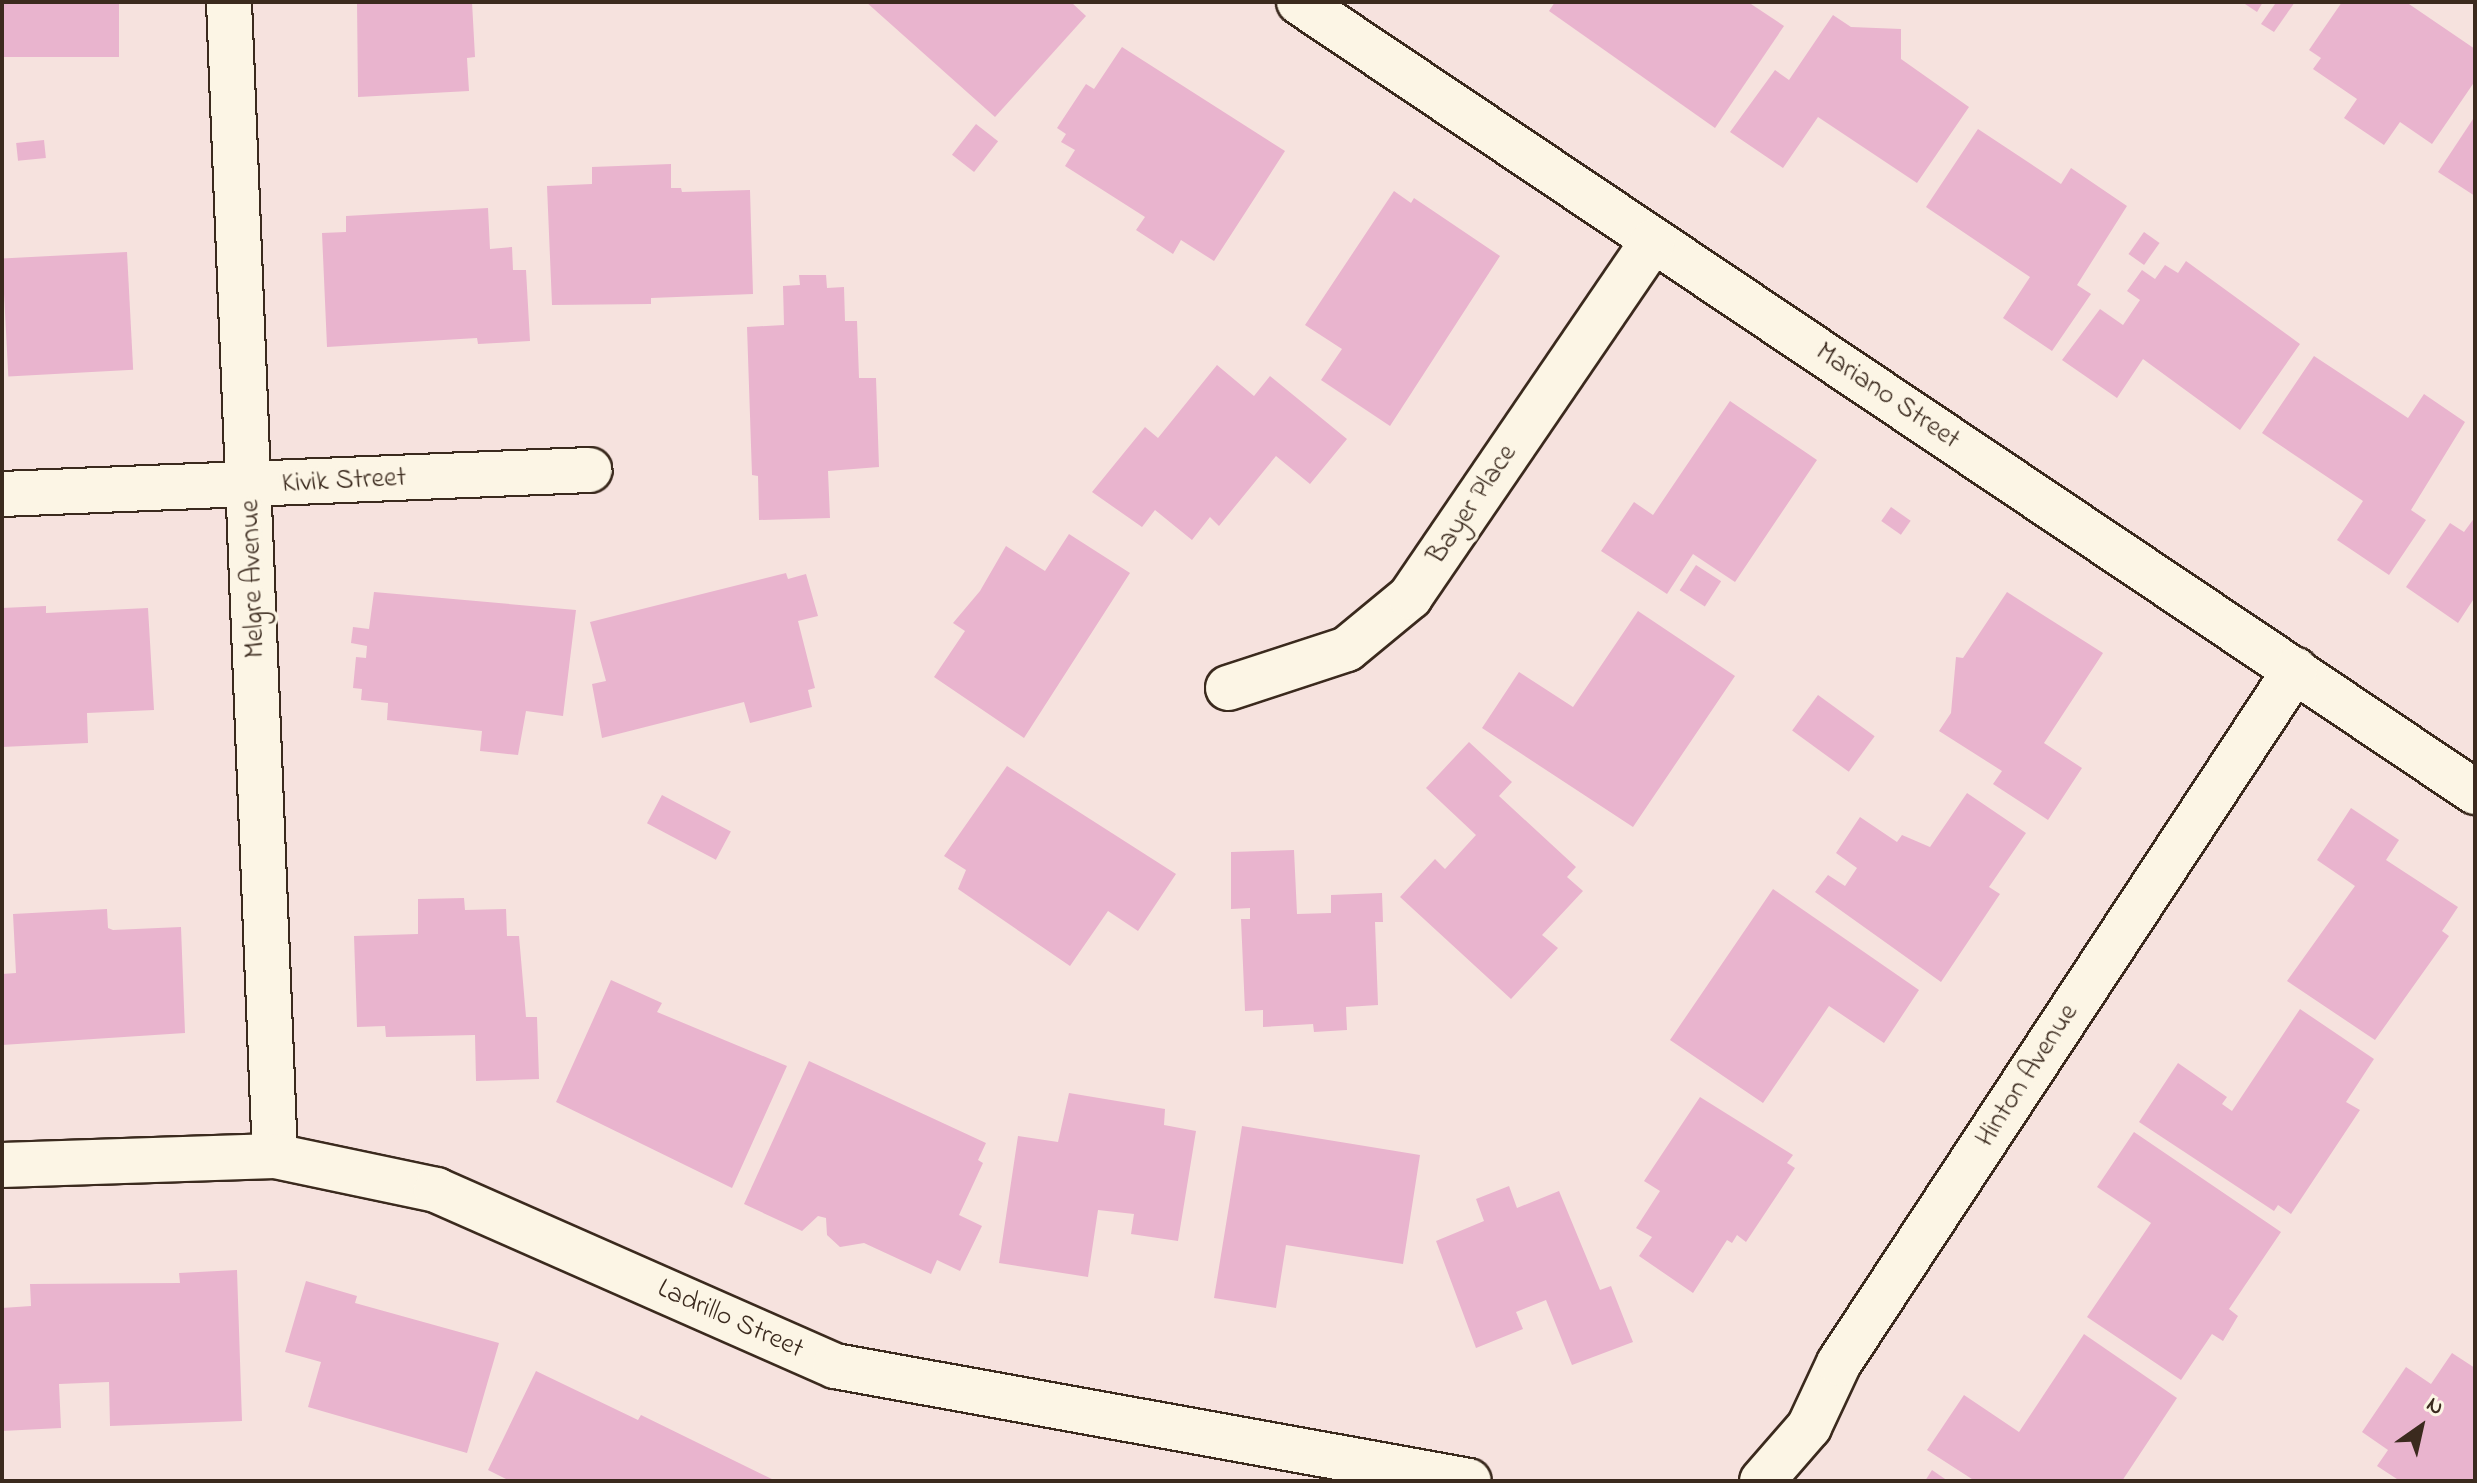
<!DOCTYPE html>
<html>
<head>
<meta charset="utf-8">
<style>
  body { margin:0 }
  #map { position:relative; width:2477px; height:1483px; overflow:hidden; background:#f6e2de; font-family:"Indie Flower",sans-serif }
  div>[style] { position:absolute }
  [style*='--x'] { left:calc(var(--x)*1px); top:calc(var(--y)*1px); width:calc(var(--w)*1px); rotate:calc(var(--a)*1deg) }
  .building>* { inset:0; background:#e9b4ce; transform-origin:0 0 }
  .roads { filter:drop-shadow(2px 0 #3b2a1e) drop-shadow(-2px 0 #3b2a1e) drop-shadow(0 2px #3b2a1e) drop-shadow(0 -2px #3b2a1e) }
  .minor>* { height:44px; margin:-22px; padding:0 22px; transform-origin:22px; border-radius:22px; background:#fcf5e5 }
  span { translate:-50% -50%; white-space:nowrap; text-align:center; line-height:1.15; -webkit-text-stroke:7px #fcf5e5; paint-order:stroke }
  .street-label { font-size:28px; color:#3b2a1e }
  .frame { position:absolute; inset:0; border:4px solid #3b2a1e; pointer-events:none }
  .north { position:absolute; left:2381px; top:1387px; width:80px; height:80px; -webkit-text-stroke:6px #fcf5e5; paint-order:stroke; rotate:34deg; font-size:22px; font-weight:700; line-height:32px; text-align:center; color:#3b2a1e }
  .north::after { content:''; display:block; margin:auto; width:28px; height:36px; background:#3b2a1e; clip-path:polygon(50% 0,100% 100%,50% 72%,0 100%) }
</style>
</head>
<body>
<div id="map">
  <div class="building">
    <div style="left:2px;top:2px;width:117px;height:55px"></div>
    <div style="clip-path:polygon(357px 2px,472px 2px,475px 57px,467px 58px,469px 91px,358px 97px)"></div>
    <div style="clip-path:polygon(866px 2px,1071px 2px,1086px 16px,995px 117px)"></div>
    <div style="clip-path:polygon(1555px 2px,1748px 2px,1784px 26px,1715px 128px,1549px 11px)"></div>
    <div style="clip-path:polygon(2242px 2px,2263px 2px,2257px 12px)"></div>
    <div style="clip-path:polygon(2295px 2px,2274px 32px,2261px 24px,2275px 4px)"></div>
    <div style="clip-path:polygon(2342px 2px,2406px 2px,2475px 49px,2475px 81px,2432px 144px,2400px 122px,2384px 145px,2344px 118px,2357px 99px,2313px 69px,2321px 58px,2309px 50px)"></div>
    <div style="clip-path:polygon(1833px 15px,1851px 27px,1901px 29px,1901px 59px,1969px 107px,1917px 183px,1818px 117px,1783px 168px,1730px 132px,1775px 70px,1789px 80px)"></div>
    <div style="clip-path:polygon(1122px 47px,1285px 151px,1214px 261px,1181px 240px,1173px 254px,1136px 230px,1145px 217px,1065px 166px,1075px 150px,1061px 142px,1066px 134px,1057px 128px,1086px 84px,1094px 89px)"></div>
    <div style="clip-path:polygon(2475px 116px,2475px 196px,2438px 172px)"></div>
    <div style="left:976px;top:124px;width:28px;height:39px;rotate:38deg"></div>
    <div style="clip-path:polygon(1978px 129px,2061px 184px,2071px 168px,2127px 206px,2077px 285px,2091px 294px,2052px 351px,2003px 318px,2030px 277px,1926px 207px)"></div>
    <div style="left:44px;top:140px;width:18px;height:28px;rotate:84deg"></div>
    <div style="clip-path:polygon(671px 164px,671px 188px,681px 188px,682px 192px,750px 190px,753px 294px,651px 298px,651px 304px,552px 305px,547px 186px,592px 184px,592px 167px)"></div>
    <div style="clip-path:polygon(1394px 191px,1411px 203px,1414px 198px,1500px 256px,1390px 426px,1321px 380px,1342px 349px,1305px 325px)"></div>
    <div style="clip-path:polygon(488px 208px,490px 249px,512px 247px,513px 270px,526px 270px,530px 341px,478px 344px,477px 338px,327px 347px,322px 233px,346px 232px,346px 216px)"></div>
    <div style="left:2144px;top:232px;width:19px;height:27px;rotate:35deg"></div>
    <div style="left:127px;top:252px;width:118px;height:125px;rotate:87deg"></div>
    <div style="clip-path:polygon(2186px 261px,2300px 344px,2240px 430px,2143px 359px,2117px 398px,2062px 360px,2100px 309px,2123px 325px,2140px 300px,2127px 291px,2142px 270px,2155px 279px,2165px 265px,2178px 273px)"></div>
    <div style="clip-path:polygon(799px 275px,826px 275px,827px 288px,844px 287px,845px 321px,857px 321px,859px 378px,876px 378px,879px 467px,828px 471px,830px 518px,759px 520px,758px 476px,752px 475px,747px 327px,784px 325px,783px 286px,800px 285px)"></div>
    <div style="clip-path:polygon(2314px 356px,2408px 418px,2424px 394px,2465px 422px,2411px 510px,2426px 520px,2389px 575px,2337px 540px,2363px 501px,2262px 433px)"></div>
    <div style="clip-path:polygon(1217px 365px,1254px 396px,1270px 376px,1347px 439px,1310px 484px,1276px 456px,1219px 526px,1210px 517px,1192px 540px,1155px 510px,1142px 527px,1092px 492px,1145px 427px,1158px 438px)"></div>
    <div style="clip-path:polygon(1730px 401px,1817px 460px,1735px 582px,1693px 554px,1667px 594px,1601px 551px,1634px 502px,1653px 515px)"></div>
    <div style="left:1891px;top:507px;width:24px;height:17px;rotate:35deg"></div>
    <div style="clip-path:polygon(2475px 517px,2475px 597px,2458px 623px,2406px 587px,2450px 523px,2464px 532px)"></div>
    <div style="clip-path:polygon(1069px 534px,1130px 573px,1024px 738px,934px 677px,965px 631px,953px 623px,980px 591px,1006px 546px,1045px 571px)"></div>
    <div style="left:1696px;top:565px;width:30px;height:30px;rotate:33deg"></div>
    <div style="clip-path:polygon(786px 573px,788px 579px,806px 574px,818px 616px,798px 621px,815px 688px,808px 690px,812px 707px,750px 723px,744px 702px,602px 738px,592px 684px,606px 681px,590px 622px)"></div>
    <div style="clip-path:polygon(374px 592px,576px 610px,563px 716px,526px 711px,518px 755px,480px 751px,482px 731px,387px 720px,388px 703px,361px 700px,362px 689px,353px 688px,356px 657px,366px 658px,367px 646px,351px 643px,353px 627px,369px 629px)"></div>
    <div style="clip-path:polygon(2007px 592px,2103px 653px,2044px 743px,2082px 768px,2048px 820px,1993px 784px,2002px 771px,1939px 731px,1951px 713px,1956px 657px,1963px 658px)"></div>
    <div style="clip-path:polygon(46px 606px,46px 613px,148px 608px,154px 710px,87px 713px,88px 743px,2px 747px,2px 608px)"></div>
    <div style="clip-path:polygon(1638px 611px,1735px 676px,1633px 827px,1482px 728px,1519px 672px,1573px 707px)"></div>
    <div style="left:1818px;top:695px;width:70px;height:44px;rotate:36deg"></div>
    <div style="clip-path:polygon(1469px 742px,1512px 782px,1499px 796px,1576px 867px,1567px 877px,1583px 891px,1542px 935px,1558px 948px,1511px 999px,1400px 897px,1435px 859px,1445px 869px,1476px 835px,1426px 788px)"></div>
    <div style="clip-path:polygon(1007px 766px,1176px 874px,1138px 931px,1108px 911px,1070px 966px,958px 889px,966px 870px,944px 856px)"></div>
    <div style="clip-path:polygon(1967px 793px,2026px 833px,1989px 887px,2000px 894px,1941px 982px,1815px 892px,1828px 875px,1845px 886px,1857px 868px,1836px 853px,1860px 817px,1897px 842px,1902px 835px,1930px 847px)"></div>
    <div style="left:662px;top:795px;width:78px;height:32px;rotate:28deg"></div>
    <div style="clip-path:polygon(2351px 808px,2399px 840px,2386px 860px,2458px 907px,2442px 931px,2449px 936px,2375px 1040px,2287px 981px,2355px 886px,2317px 860px)"></div>
    <div style="clip-path:polygon(1294px 850px,1297px 914px,1331px 913px,1331px 895px,1382px 893px,1383px 922px,1375px 922px,1378px 1005px,1346px 1007px,1347px 1030px,1314px 1032px,1313px 1024px,1263px 1027px,1263px 1010px,1245px 1011px,1241px 919px,1250px 919px,1250px 908px,1231px 909px,1231px 852px)"></div>
    <div style="clip-path:polygon(1773px 889px,1919px 990px,1884px 1043px,1829px 1006px,1763px 1103px,1670px 1040px)"></div>
    <div style="clip-path:polygon(464px 898px,465px 910px,506px 909px,507px 936px,519px 936px,526px 1017px,537px 1017px,539px 1079px,476px 1081px,475px 1035px,386px 1037px,385px 1026px,357px 1027px,354px 936px,418px 934px,418px 899px)"></div>
    <div style="clip-path:polygon(107px 909px,108px 928px,113px 930px,181px 927px,185px 1033px,2px 1045px,2px 974px,16px 973px,13px 914px)"></div>
    <div style="clip-path:polygon(611px 980px,662px 1003px,657px 1012px,787px 1066px,732px 1188px,556px 1102px)"></div>
    <div style="clip-path:polygon(2300px 1009px,2374px 1059px,2346px 1102px,2360px 1110px,2291px 1214px,2278px 1205px,2274px 1211px,2139px 1122px,2178px 1063px,2227px 1097px,2222px 1104px,2232px 1111px)"></div>
    <div style="clip-path:polygon(809px 1061px,986px 1143px,978px 1160px,983px 1163px,959px 1215px,982px 1226px,960px 1271px,937px 1260px,931px 1274px,864px 1243px,840px 1247px,827px 1235px,826px 1218px,818px 1216px,802px 1231px,744px 1204px)"></div>
    <div style="clip-path:polygon(1069px 1093px,1165px 1109px,1164px 1125px,1196px 1131px,1178px 1241px,1131px 1234px,1134px 1214px,1098px 1210px,1088px 1277px,999px 1263px,1018px 1136px,1058px 1142px)"></div>
    <div style="clip-path:polygon(1700px 1097px,1793px 1155px,1787px 1163px,1795px 1168px,1746px 1242px,1737px 1235px,1732px 1243px,1727px 1240px,1693px 1293px,1639px 1256px,1652px 1237px,1636px 1228px,1660px 1191px,1644px 1181px)"></div>
    <div style="clip-path:polygon(1242px 1126px,1420px 1155px,1403px 1264px,1286px 1245px,1276px 1308px,1214px 1298px)"></div>
    <div style="clip-path:polygon(2134px 1132px,2281px 1232px,2229px 1309px,2238px 1316px,2223px 1341px,2212px 1334px,2181px 1380px,2087px 1317px,2151px 1223px,2097px 1187px)"></div>
    <div style="clip-path:polygon(1509px 1186px,1517px 1208px,1559px 1191px,1600px 1290px,1611px 1286px,1633px 1342px,1572px 1365px,1546px 1300px,1516px 1312px,1523px 1329px,1476px 1348px,1436px 1241px,1484px 1221px,1476px 1199px)"></div>
    <div style="clip-path:polygon(237px 1270px,242px 1421px,110px 1426px,109px 1382px,59px 1384px,61px 1428px,2px 1431px,2px 1308px,31px 1306px,30px 1284px,180px 1283px,179px 1273px)"></div>
    <div style="clip-path:polygon(306px 1281px,357px 1296px,355px 1303px,499px 1343px,467px 1453px,308px 1407px,321px 1362px,285px 1352px)"></div>
    <div style="clip-path:polygon(2084px 1334px,2177px 1398px,2122px 1481px,1975px 1481px,1927px 1450px,1964px 1395px,2019px 1432px)"></div>
    <div style="clip-path:polygon(2452px 1353px,2475px 1368px,2475px 1481px,2400px 1481px,2377px 1466px,2388px 1450px,2362px 1432px,2406px 1367px,2431px 1384px)"></div>
    <div style="clip-path:polygon(536px 1371px,638px 1420px,641px 1415px,776px 1481px,510px 1481px,488px 1470px)"></div>
    <div style="clip-path:polygon(1932px 1470px,1948px 1481px,1925px 1481px)"></div>
  </div>
  <div class="roads">
    <div class="minor">
      <div style="--x:229;--y:2;--w:1155;--a:87.72"></div>
      <div style="--x:1299;--y:2;--w:1417;--a:33.89"></div>
      <div style="--x:2;--y:494;--w:588;--a:-2.34"></div>
      <div style="--x:1228;--y:688;--w:125;--a:-18.1"></div>
      <div style="--x:1347;--y:649;--w:82;--a:-39.5"></div>
      <div style="--x:1410;--y:597;--w:430;--a:-55.7"></div>
      <div style="--x:2;--y:1165;--w:273;--a:-1.9"></div>
      <div style="--x:275;--y:1156;--w:165;--a:11.9"></div>
      <div style="--x:436;--y:1190;--w:436;--a:23.8"></div>
      <div style="--x:835;--y:1366;--w:644;--a:10.28"></div>
      <div style="--x:1762;--y:1481;--w:72;--a:-49"></div>
      <div style="--x:1809;--y:1427;--w:71;--a:-64.9"></div>
      <div style="--x:1839;--y:1363;--w:830;--a:-56.65"></div>
    </div>
  </div>
  <div class="street-label">
    <span style="left:1887px;top:397px;rotate:34deg">Mariano Street</span>
    <span style="left:344px;top:482px;rotate:-3deg">Kivik Street</span>
    <span style="left:1473px;top:505px;rotate:-56deg">Bayer Place</span>
    <span style="left:254px;top:579px;rotate:-92deg">Melgre Avenue</span>
    <span style="left:2028px;top:1076px;rotate:-57deg">Hinton Avenue</span>
    <span style="left:730px;top:1320px;rotate:24deg">Ladrillo Street</span>
  </div>
  <div class="frame"></div>
  <div class="north">N</div>
</div>
</body>
</html>
